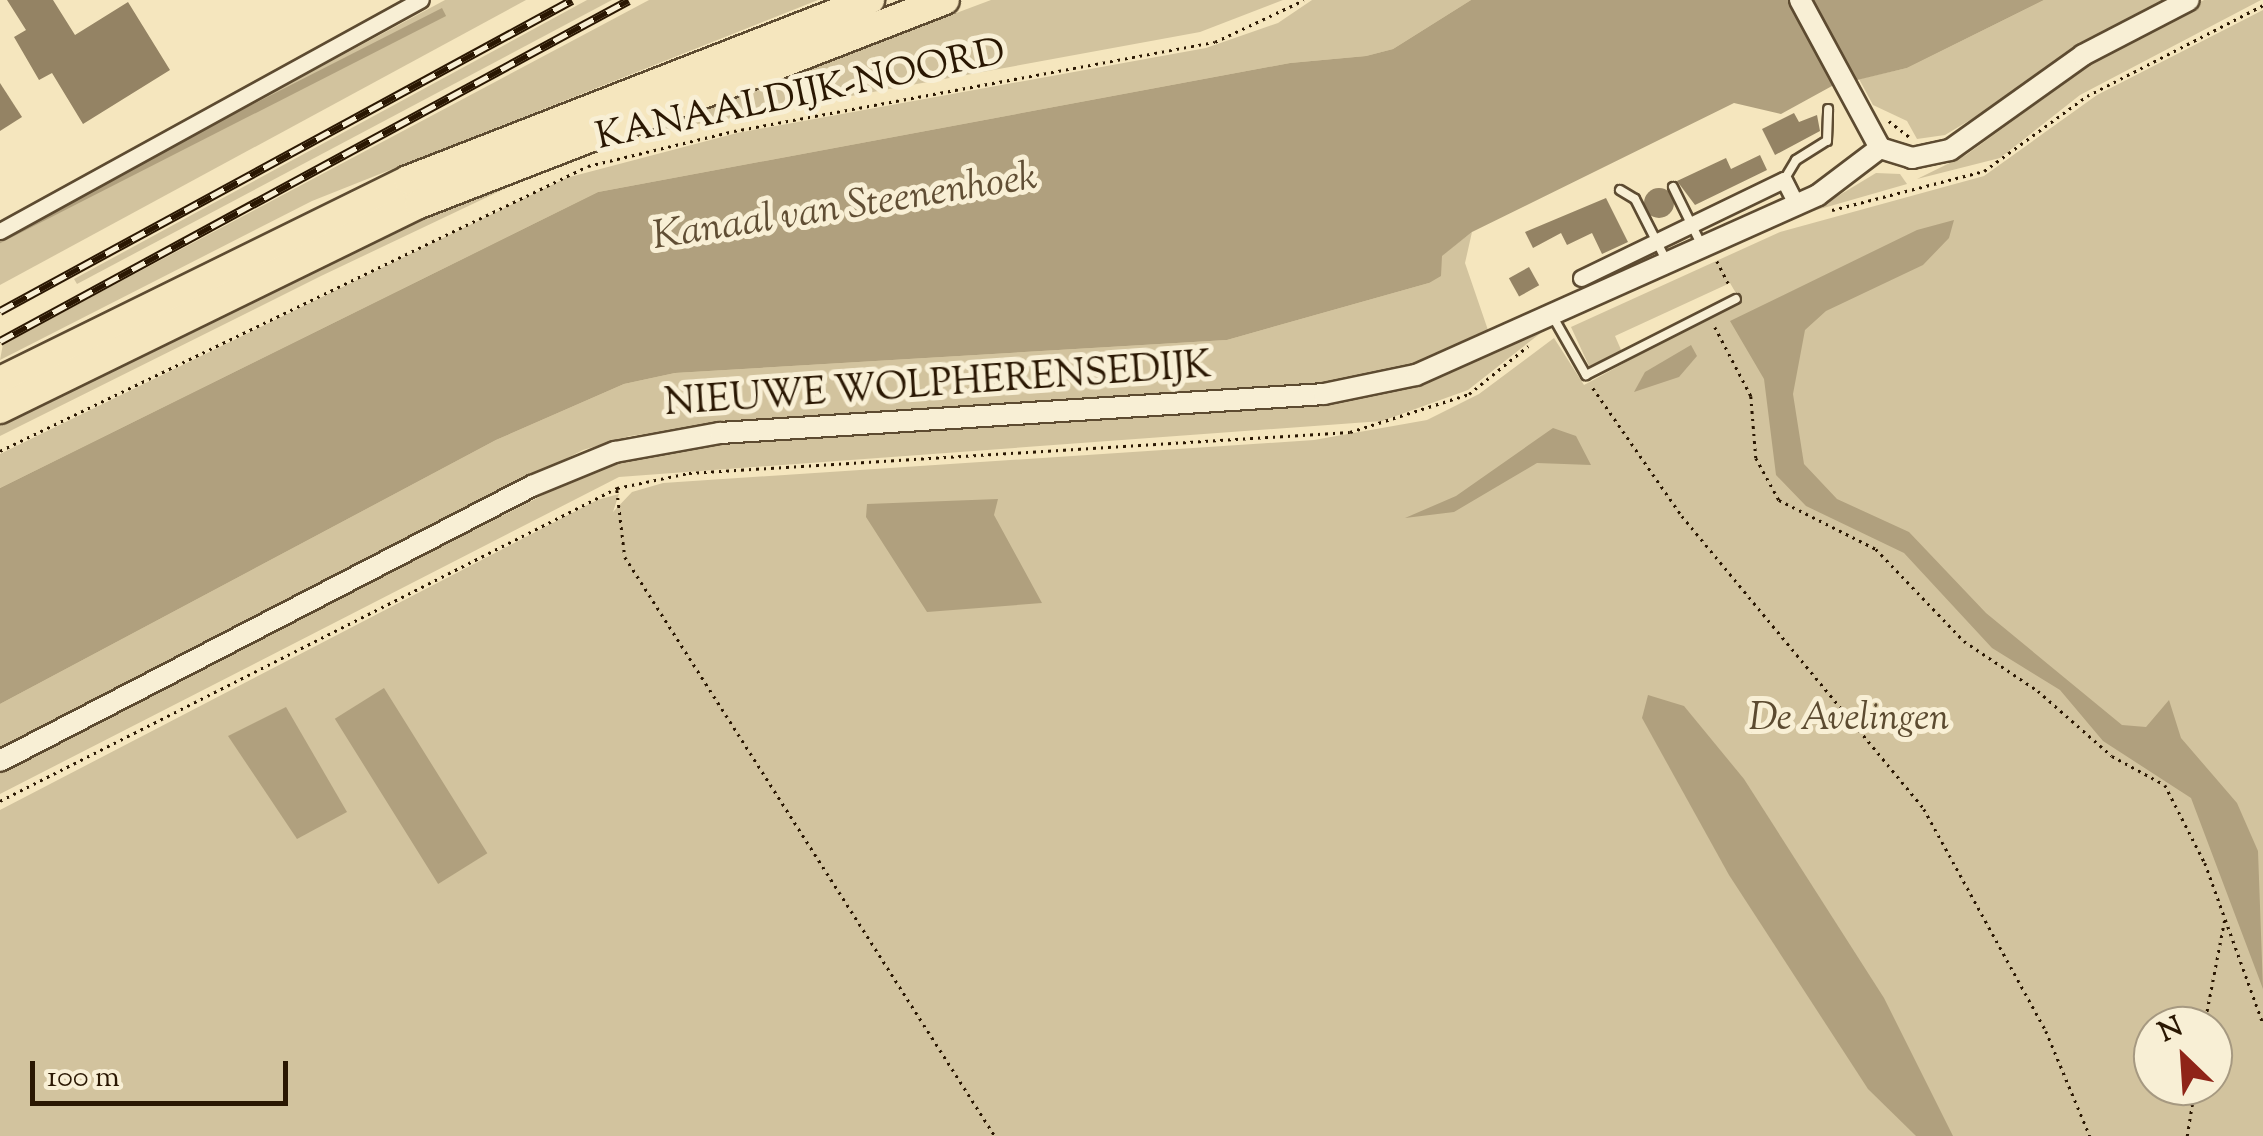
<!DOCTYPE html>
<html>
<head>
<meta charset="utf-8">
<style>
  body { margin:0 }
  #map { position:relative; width:2263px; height:1136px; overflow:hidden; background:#f5e6be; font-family:"Sorts Mill Goudy",serif }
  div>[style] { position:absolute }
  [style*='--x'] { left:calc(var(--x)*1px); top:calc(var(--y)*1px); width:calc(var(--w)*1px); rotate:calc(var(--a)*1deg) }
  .green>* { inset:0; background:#d2c39e }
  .water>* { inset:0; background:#b0a07e; transform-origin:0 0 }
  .building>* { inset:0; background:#948364; transform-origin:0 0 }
  .round { border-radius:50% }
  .path>* { height:2.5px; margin-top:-1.25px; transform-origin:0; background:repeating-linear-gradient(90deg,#2a1702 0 2.5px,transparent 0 7.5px) }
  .roads { filter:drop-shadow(2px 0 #5d4b31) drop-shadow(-2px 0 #5d4b31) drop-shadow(0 2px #5d4b31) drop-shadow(0 -2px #5d4b31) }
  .lane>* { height:8px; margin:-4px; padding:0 4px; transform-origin:4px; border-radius:4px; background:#f8efd5 }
  .street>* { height:15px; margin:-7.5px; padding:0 7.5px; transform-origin:7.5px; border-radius:7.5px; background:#f8efd5 }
  .secondary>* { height:20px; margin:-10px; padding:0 10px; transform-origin:10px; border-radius:10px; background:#f8efd5 }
  .highway>* { height:28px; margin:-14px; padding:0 14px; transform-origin:14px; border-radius:14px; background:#f5e6be }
  .rail>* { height:9px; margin-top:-4.5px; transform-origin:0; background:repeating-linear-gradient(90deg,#f8efd5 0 15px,#2a1702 0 30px); box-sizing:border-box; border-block:2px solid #2a1702 }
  span { translate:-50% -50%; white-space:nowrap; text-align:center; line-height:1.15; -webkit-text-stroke:10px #f8efd5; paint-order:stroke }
  .street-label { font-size:38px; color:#2a1702 }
  .park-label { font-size:38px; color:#5c4b31; font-style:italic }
  .water-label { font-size:40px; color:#604e34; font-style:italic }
  .north { position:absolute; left:2133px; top:1006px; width:100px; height:100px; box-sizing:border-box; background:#f8efd5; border:2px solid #a69981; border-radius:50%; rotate:335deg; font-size:28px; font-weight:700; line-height:40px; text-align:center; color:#2a1702 }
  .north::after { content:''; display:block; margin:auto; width:35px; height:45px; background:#8f2418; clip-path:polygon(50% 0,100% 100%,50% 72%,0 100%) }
  .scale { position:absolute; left:30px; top:1061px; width:258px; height:45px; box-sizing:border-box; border:5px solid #2a1702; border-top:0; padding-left:12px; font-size:30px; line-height:35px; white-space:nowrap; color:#2a1702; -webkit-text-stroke:8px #f8efd5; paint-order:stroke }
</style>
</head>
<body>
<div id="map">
  <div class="green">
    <div style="clip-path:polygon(445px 0,526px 0,0 285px,0 239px)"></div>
    <div style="clip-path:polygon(587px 0,612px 0,77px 284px,74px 279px)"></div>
    <div style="clip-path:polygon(649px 0,818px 0,312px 201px,0 360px,3px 344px)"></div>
    <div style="clip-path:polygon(991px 0,1283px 0,1200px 32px,622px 138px)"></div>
    <div style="clip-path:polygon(1312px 0,1471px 0,1393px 49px,1366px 56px,1290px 63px,598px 192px,0 488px,0 454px,566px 178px,737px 133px,1206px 48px,1278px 23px)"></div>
    <div style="clip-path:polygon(2044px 0,2171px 0,1945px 135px,1917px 139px,1907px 121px,1873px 105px,1859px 79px,1907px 68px)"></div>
    <div style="clip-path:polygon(2204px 0,2261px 0,2080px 95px,2000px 158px,1917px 179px,1966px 155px,2110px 50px)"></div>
    <div style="clip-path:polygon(evenodd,2263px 10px,2263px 1136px,0 1136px,0 810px,597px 500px,619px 494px,613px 512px,632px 492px,663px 483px,1314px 440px,1427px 420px,1479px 394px,1554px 338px,1584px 385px,1740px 300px,1730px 283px,1615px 336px,1622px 352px,1589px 366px,1571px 327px,1780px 232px,1984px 176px,2097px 95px,2263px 10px,2153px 1026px,2213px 1026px,2213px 1086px,2153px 1086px,2153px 1026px)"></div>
    <div style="clip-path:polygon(586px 150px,321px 276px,0 436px,0 420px,390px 224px)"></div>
    <div style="clip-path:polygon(1876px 173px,1900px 174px,1907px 184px,1813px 211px)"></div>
    <div style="clip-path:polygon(1472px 232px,1465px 263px,1489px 333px,1417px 366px,1327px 386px,733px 422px,630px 436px,583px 450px,0 750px,0 704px,496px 440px,624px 384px,675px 373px,1227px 340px,1429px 283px,1441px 256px)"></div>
    <div style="clip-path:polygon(1542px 332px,1468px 390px,1382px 421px,619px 477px,0 794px,0 771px,606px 463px,729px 439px,1355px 400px,1423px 383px)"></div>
  </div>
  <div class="water">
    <div style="clip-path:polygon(1471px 0,2044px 0,1907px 68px,1832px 86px,1781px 114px,1734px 103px,1472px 232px,1442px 256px,1441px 276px,1429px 283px,1227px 340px,675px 373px,624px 384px,496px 440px,0 704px,0 488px,598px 192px,1290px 63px,1366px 56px,1393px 49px)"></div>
    <div style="left:442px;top:8px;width:9px;height:502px;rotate:63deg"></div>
    <div style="clip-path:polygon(1954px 220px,1949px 238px,1923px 265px,1826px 311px,1805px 330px,1793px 394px,1804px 464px,1837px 499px,1909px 532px,1986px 613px,2122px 725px,2146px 727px,2169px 700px,2181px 738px,2237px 803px,2258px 851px,2263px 989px,2191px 798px,2103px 741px,2060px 690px,1992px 648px,1904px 553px,1806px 506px,1776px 475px,1764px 379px,1730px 321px,1917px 230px)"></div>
    <div style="clip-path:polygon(1691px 345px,1697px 356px,1679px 377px,1634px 392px,1645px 372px)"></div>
    <div style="clip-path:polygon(1553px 428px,1576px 436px,1591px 465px,1537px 463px,1454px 512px,1405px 518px,1456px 496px)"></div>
    <div style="clip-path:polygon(998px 499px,994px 515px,1042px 603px,927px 612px,866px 517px,867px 504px)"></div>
    <div style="left:384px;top:688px;width:195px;height:58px;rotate:58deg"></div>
    <div style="clip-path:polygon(1648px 695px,1684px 706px,1744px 779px,1884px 998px,1953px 1136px,1916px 1136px,1868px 1089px,1729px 875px,1642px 718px)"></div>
    <div style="clip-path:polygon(286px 707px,347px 812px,297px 839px,228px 736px)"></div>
  </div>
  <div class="building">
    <div style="clip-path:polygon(7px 0,53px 0,75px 35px,128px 2px,170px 70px,83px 124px,52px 73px,39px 80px,14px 37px,26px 30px)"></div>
    <div style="clip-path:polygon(0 83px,22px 117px,0 131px)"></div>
    <div style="clip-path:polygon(1794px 113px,1799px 122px,1817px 115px,1820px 131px,1775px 155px,1762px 129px)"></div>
    <div style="clip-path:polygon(1760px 155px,1767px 170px,1695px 205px,1677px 181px,1726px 158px,1731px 169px)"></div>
    <div class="round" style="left:1644px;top:188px;width:30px;height:30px"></div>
    <div style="clip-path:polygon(1606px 198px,1628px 242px,1602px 254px,1592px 233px,1567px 245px,1561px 233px,1533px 248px,1525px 232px)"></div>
    <div style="left:1529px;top:267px;width:21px;height:23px;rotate:61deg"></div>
  </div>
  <div class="path">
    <div style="--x:1889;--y:121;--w:29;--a:38"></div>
    <div style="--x:1832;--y:210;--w:157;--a:-14.4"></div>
    <div style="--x:1984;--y:171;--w:127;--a:-36.1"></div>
    <div style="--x:2087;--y:96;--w:198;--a:-27.3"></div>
    <div style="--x:1717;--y:261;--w:27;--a:63"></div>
    <div style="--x:1715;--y:327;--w:78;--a:62.4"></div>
    <div style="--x:1751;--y:396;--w:62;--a:85.4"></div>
    <div style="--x:1756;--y:458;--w:48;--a:61.3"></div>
    <div style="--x:1779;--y:500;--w:109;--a:26.8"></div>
    <div style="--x:1876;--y:549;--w:127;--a:46.3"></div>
    <div style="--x:1964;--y:641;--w:89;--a:34"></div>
    <div style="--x:2038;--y:691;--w:98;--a:41.3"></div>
    <div style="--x:2112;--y:756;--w:60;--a:28.7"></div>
    <div style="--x:2165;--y:785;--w:88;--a:62.9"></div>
    <div style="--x:2205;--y:863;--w:170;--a:70.1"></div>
    <div style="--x:1593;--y:388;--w:156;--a:55.2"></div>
    <div style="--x:1682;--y:516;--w:380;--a:50.4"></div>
    <div style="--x:1924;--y:809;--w:253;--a:61.2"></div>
    <div style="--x:2046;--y:1031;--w:114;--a:67.3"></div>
    <div style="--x:0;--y:451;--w:653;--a:-25.86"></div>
    <div style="--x:588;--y:166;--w:150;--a:-13.5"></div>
    <div style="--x:734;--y:131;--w:489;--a:-10.5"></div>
    <div style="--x:1215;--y:42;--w:98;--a:-25.3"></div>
    <div style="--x:617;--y:490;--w:67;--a:83.2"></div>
    <div style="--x:625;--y:557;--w:687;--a:57.42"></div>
    <div style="--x:0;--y:801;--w:692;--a:-26.9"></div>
    <div style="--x:617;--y:488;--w:74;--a:-11.8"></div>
    <div style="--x:689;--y:473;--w:662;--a:-3.55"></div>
    <div style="--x:1350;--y:432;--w:125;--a:-17.7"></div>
    <div style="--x:1469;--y:394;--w:76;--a:-39.1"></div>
    <div style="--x:2204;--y:1026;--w:111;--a:-79.1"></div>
    <div style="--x:2187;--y:1136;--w:51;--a:-80.9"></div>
  </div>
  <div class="roads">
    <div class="lane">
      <div style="--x:1784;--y:180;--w:23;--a:-59"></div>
      <div style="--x:1796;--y:160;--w:36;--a:-32"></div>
      <div style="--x:1827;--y:141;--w:32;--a:-88"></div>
      <div style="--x:1673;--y:187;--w:64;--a:63.8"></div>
      <div style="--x:1620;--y:190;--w:17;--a:31"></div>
      <div style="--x:1635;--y:199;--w:68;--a:63.1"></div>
      <div style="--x:1553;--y:317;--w:67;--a:60.4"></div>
      <div style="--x:1586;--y:375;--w:168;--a:-26.9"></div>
    </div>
    <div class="street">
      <div style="--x:0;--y:231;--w:480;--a:-28.8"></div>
      <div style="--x:1581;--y:278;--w:225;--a:-25.8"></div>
      <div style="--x:1784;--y:180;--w:27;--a:63"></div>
    </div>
    <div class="secondary">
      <div style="--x:1800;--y:0;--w:168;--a:61.6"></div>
      <div style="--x:0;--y:761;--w:599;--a:-27.34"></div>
      <div style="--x:532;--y:486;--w:90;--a:-22.3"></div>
      <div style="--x:615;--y:452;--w:107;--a:-10.3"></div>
      <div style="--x:720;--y:433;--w:605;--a:-3.69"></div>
      <div style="--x:1324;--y:394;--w:94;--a:-11.7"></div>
      <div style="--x:1416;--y:375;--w:440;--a:-24.1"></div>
      <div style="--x:1818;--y:195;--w:78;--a:-37.2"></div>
      <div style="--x:1880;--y:148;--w:34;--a:17"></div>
      <div style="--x:1912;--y:158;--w:39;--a:-12"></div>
      <div style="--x:1950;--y:150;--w:163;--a:-35.5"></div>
      <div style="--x:2083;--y:55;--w:119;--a:-27.4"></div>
    </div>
    <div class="highway">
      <div style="--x:0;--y:381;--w:455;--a:-26.2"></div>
      <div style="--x:408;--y:180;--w:496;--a:-21.3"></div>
      <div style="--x:0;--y:409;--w:466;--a:-26.1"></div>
      <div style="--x:419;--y:204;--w:564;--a:-21.2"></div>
    </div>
  </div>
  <div class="rail">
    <div style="--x:0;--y:311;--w:651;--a:-28.53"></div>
    <div style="--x:0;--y:341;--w:715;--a:-28.46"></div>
  </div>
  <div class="street-label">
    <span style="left:801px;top:97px;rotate:-12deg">KANAALDIJK-NOORD</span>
    <span style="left:938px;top:387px;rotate:-4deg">NIEUWE WOLPHERENSEDIJK</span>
  </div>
  <div class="park-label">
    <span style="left:1849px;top:721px">De Avelingen</span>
  </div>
  <div class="water-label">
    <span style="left:845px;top:209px;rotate:-9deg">Kanaal van Steenenhoek</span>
  </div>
  <div class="north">N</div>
  <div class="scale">100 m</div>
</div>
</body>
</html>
